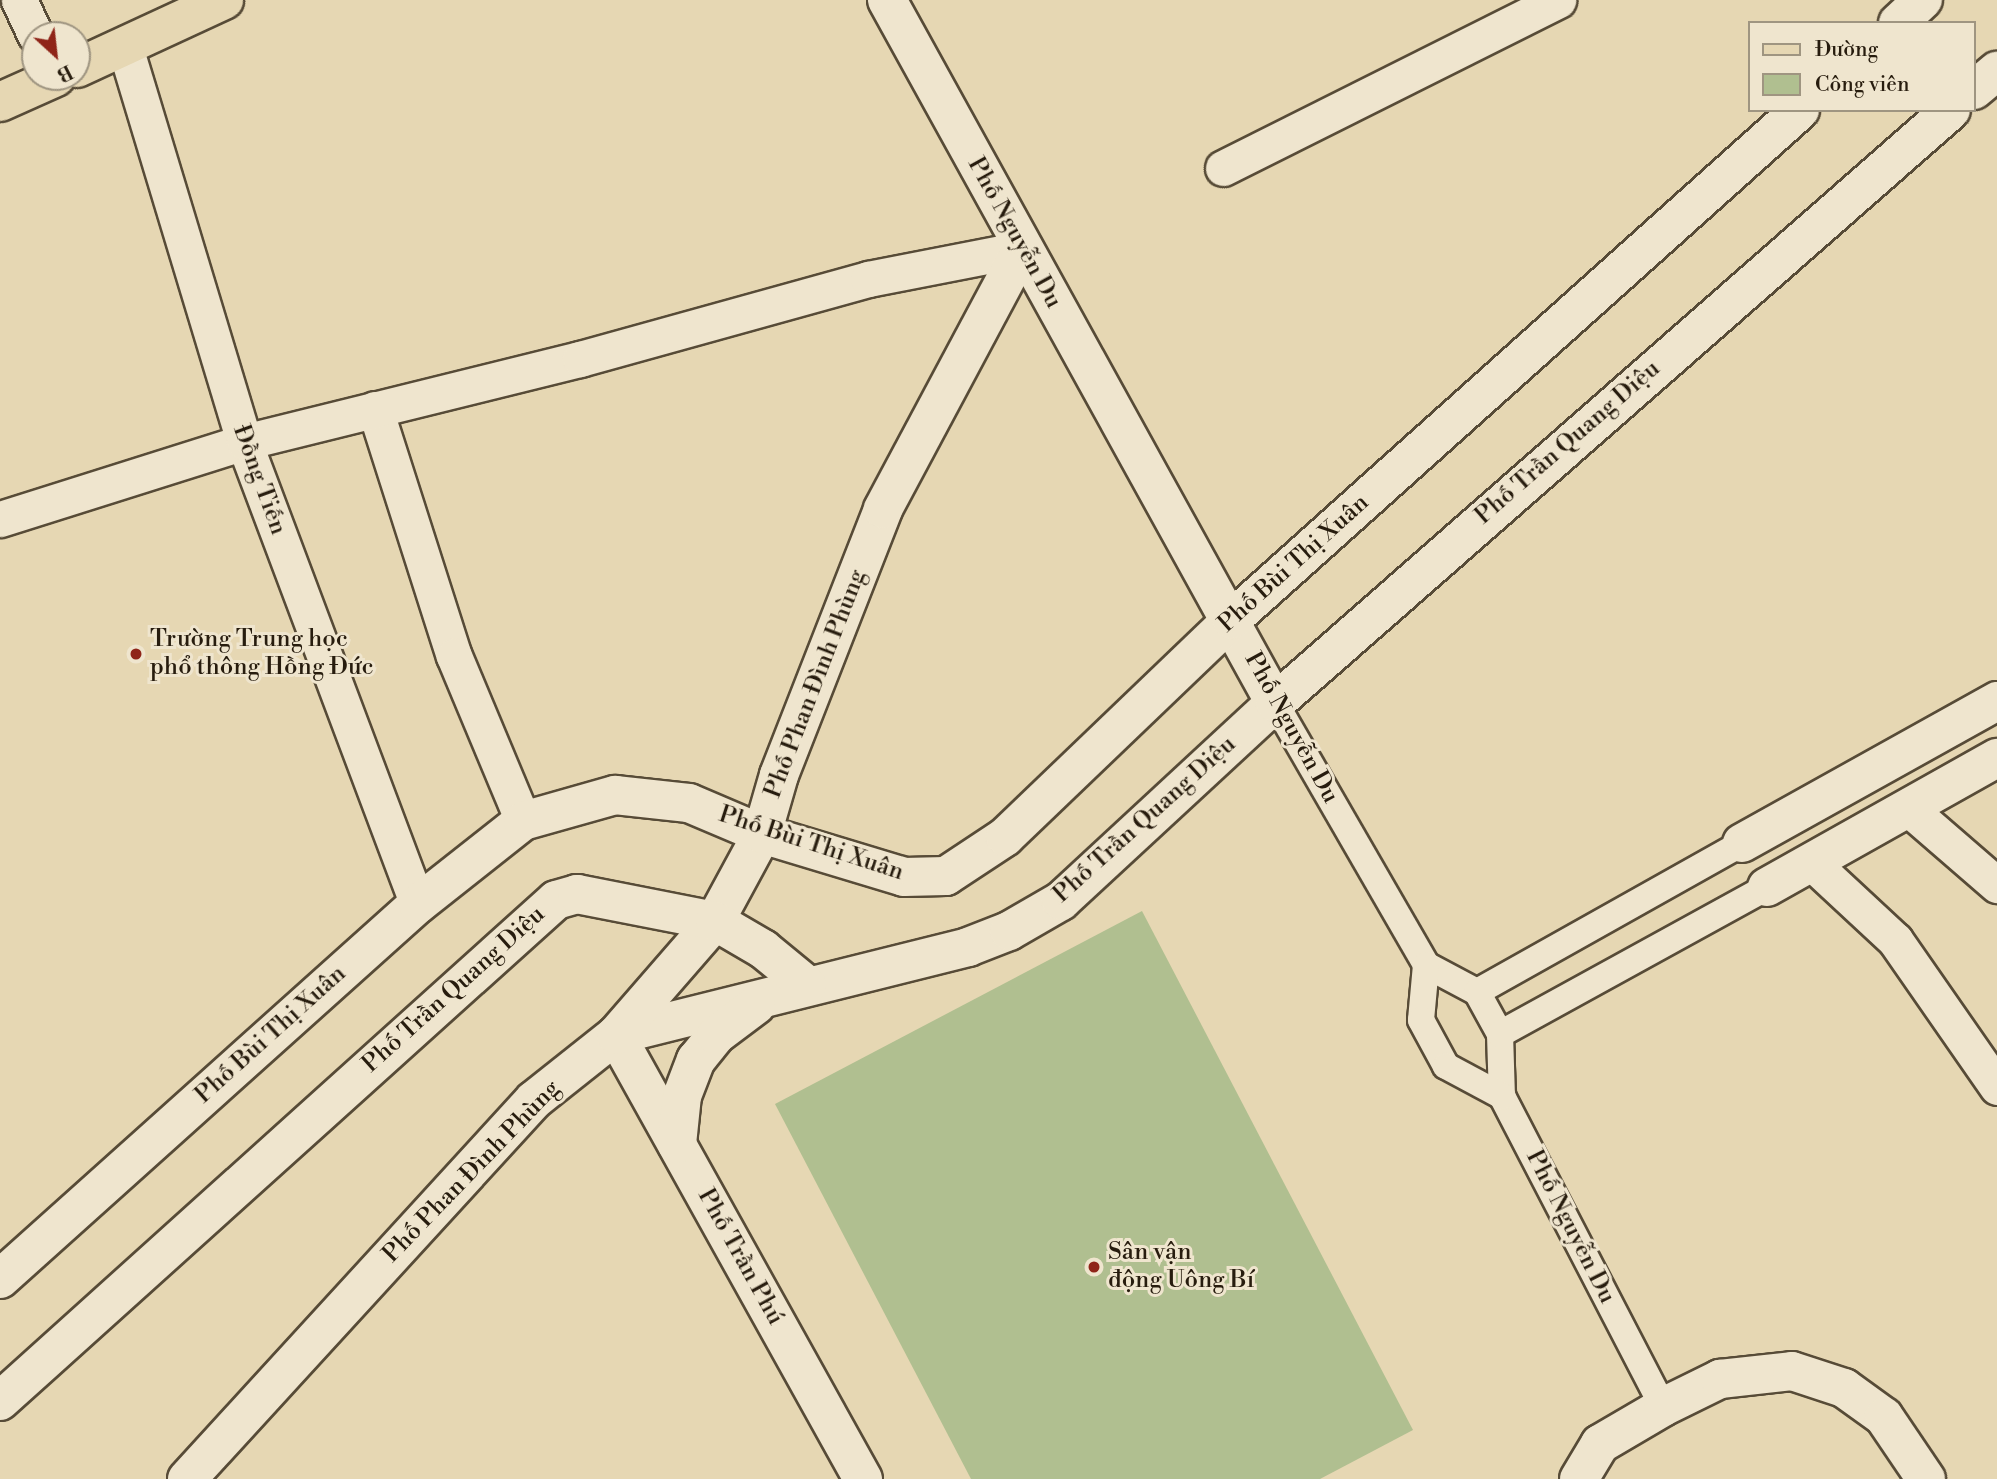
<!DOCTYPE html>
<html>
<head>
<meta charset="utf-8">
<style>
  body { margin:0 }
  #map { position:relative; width:1997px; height:1479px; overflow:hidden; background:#e6d7b3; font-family:"Libre Bodoni",serif }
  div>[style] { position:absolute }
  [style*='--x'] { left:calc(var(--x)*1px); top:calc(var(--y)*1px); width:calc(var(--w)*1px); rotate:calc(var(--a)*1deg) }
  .green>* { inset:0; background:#b0bf90 }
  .roads { filter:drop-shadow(2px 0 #574b37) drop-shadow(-2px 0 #574b37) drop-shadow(0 2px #574b37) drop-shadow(0 -2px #574b37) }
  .pedestrian>* { height:26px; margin:-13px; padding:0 13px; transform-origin:13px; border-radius:13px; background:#efe5ce }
  .minor>* { height:35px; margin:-17.5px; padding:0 17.5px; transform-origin:17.5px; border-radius:17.5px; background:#efe5ce }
  .tertiary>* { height:38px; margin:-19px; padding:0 19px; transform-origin:19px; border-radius:19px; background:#efe5ce }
  .secondary>* { height:38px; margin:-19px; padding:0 19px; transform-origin:19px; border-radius:19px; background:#efe5ce }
  .primary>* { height:38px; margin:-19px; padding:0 19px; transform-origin:19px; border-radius:19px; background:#e6d7b3 }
  .dots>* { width:19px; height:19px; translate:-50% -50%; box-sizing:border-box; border:4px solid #efe5ce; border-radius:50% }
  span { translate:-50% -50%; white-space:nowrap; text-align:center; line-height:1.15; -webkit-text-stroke:6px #efe5ce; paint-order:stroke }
  .street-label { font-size:24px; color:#271c0e }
  .poi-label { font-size:24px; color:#271c0e }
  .left { translate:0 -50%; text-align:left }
  .legend { position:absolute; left:1748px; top:21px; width:228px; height:91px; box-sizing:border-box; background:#efe5ce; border:2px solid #9f9581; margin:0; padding:9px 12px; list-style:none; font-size:21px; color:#271c0e }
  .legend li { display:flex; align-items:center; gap:14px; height:35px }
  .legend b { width:35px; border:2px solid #9f9581 }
  .north { position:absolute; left:21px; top:21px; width:70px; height:70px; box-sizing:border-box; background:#efe5ce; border:2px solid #9f9581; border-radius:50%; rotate:153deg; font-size:19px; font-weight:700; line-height:28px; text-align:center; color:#271c0e }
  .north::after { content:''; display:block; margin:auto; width:24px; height:32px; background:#8f2418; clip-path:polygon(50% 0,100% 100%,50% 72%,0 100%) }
</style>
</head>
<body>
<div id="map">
  <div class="green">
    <div style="clip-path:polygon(1142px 911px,1413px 1430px,1320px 1479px,971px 1479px,775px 1104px)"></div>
  </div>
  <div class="roads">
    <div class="pedestrian">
      <div style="--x:1275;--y:703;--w:302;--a:60"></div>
      <div style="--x:1426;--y:965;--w:58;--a:27.9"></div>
      <div style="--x:1477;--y:992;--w:48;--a:61.3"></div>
      <div style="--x:1500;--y:1034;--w:62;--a:88.2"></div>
      <div style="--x:1502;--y:1096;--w:350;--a:62.6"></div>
      <div style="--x:1426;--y:965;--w:55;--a:95.2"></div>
      <div style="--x:1421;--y:1020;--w:52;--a:61.5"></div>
      <div style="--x:1446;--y:1066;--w:64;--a:28.2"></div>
      <div style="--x:1477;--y:992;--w:304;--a:-29.3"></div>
      <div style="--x:1500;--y:1034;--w:305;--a:-28.8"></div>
    </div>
    <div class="minor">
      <div style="--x:19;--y:0;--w:38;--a:65"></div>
      <div style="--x:125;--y:47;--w:413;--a:73.2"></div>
      <div style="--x:244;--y:442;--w:494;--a:69.4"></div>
      <div style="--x:1223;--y:168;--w:375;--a:-26.6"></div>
      <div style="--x:375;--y:409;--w:259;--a:72.3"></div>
      <div style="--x:454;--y:656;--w:179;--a:67.3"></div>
      <div style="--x:0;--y:519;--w:256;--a:-17.5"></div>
      <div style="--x:244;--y:442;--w:346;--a:-13.9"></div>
      <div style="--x:580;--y:359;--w:299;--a:-15.5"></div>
      <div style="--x:868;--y:279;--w:157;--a:-11"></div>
      <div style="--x:1908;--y:808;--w:118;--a:40.9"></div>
      <div style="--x:1811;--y:862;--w:115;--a:42.9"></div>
      <div style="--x:1895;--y:940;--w:179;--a:55.2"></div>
    </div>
    <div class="tertiary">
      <div style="--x:887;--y:0;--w:803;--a:61.1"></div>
      <div style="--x:762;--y:834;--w:61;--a:-73.9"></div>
      <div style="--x:779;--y:775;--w:286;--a:-68.6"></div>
      <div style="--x:883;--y:509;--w:295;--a:-61.9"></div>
      <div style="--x:1742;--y:843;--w:292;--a:-29.1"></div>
      <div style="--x:1767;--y:887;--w:264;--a:-29.3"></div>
      <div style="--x:187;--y:1479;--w:514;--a:-47.52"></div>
      <div style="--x:534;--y:1100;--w:105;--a:-38.4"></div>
      <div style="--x:1579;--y:1479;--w:41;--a:-59"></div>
      <div style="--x:1600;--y:1444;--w:73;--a:-30.4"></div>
      <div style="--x:1663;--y:1407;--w:64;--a:-26.2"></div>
      <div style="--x:1720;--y:1379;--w:72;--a:-6.3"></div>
      <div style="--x:1792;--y:1371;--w:55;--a:18.1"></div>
      <div style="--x:1844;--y:1388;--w:49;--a:35.9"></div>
      <div style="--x:1884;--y:1417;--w:75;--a:55.9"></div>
    </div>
    <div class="secondary">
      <div style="--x:1898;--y:23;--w:34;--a:-43"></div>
      <div style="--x:1974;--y:90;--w:30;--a:-40"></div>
      <div style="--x:616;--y:1035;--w:363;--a:-14"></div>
      <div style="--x:968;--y:947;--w:44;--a:-21.3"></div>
      <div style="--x:1009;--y:931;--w:60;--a:-30"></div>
      <div style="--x:1061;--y:901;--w:292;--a:-42.8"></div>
      <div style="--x:1275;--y:703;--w:899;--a:-41.26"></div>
      <div style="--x:616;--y:1035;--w:508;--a:60.91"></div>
      <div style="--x:616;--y:1035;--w:151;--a:-49"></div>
      <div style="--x:715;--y:921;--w:99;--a:-61.6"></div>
      <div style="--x:677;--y:1144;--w:48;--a:-84.1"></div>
      <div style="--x:682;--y:1096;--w:39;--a:-69"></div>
      <div style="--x:696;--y:1060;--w:32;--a:-51"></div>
      <div style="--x:716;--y:1035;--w:50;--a:-36.9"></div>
      <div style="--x:0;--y:1279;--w:562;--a:-41.9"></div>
      <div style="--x:418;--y:904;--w:134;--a:-38.3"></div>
      <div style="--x:523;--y:821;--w:96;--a:-15.8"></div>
      <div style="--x:615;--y:795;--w:74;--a:6.2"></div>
      <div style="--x:689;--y:803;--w:79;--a:23"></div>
      <div style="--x:762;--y:834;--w:148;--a:16.8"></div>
      <div style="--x:904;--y:877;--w:42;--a:-1.4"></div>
      <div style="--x:946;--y:876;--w:71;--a:-33.5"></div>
      <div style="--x:1005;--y:837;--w:313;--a:-43.8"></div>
      <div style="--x:1231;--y:620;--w:764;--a:-41.87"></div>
      <div style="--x:0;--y:1401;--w:748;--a:-42.02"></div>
      <div style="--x:556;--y:900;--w:22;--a:-16"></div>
      <div style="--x:577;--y:894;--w:141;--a:11.1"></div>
      <div style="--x:715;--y:921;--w:56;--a:30.3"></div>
      <div style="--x:763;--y:949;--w:57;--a:39.3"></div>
    </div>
    <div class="primary">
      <div style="--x:77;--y:68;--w:162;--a:-24.8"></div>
      <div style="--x:0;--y:102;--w:61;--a:-24.1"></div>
    </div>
  </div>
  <div class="dots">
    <div style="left:136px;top:654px;background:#8f2418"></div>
    <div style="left:1094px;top:1267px;background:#8f2418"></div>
  </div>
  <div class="street-label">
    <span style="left:1014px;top:233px;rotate:61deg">Phố Nguyễn Du</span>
    <span style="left:1568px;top:443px;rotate:-41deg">Phố Trần Quang Diệu</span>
    <span style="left:259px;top:480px;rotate:70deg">Đồng Tiến</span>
    <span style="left:1294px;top:564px;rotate:-42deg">Phố Bùi Thị Xuân</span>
    <span style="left:816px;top:684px;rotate:-69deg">Phố Phan Đình Phùng</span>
    <span style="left:1291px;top:728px;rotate:61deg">Phố Nguyễn Du</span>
    <span style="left:1145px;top:820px;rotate:-42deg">Phố Trần Quang Diệu</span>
    <span style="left:811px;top:844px;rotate:18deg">Phố Bùi Thị Xuân</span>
    <span style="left:454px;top:990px;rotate:-42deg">Phố Trần Quang Diệu</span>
    <span style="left:271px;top:1035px;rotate:-42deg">Phố Bùi Thị Xuân</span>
    <span style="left:472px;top:1172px;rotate:-46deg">Phố Phan Đình Phùng</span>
    <span style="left:1570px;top:1227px;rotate:63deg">Phố Nguyễn Du</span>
    <span style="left:740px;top:1257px;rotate:61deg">Phố Trần Phú</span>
  </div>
  <div class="poi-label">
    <span class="left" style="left:150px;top:654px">Trường Trung học<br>phổ thông Hồng Đức</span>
    <span class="left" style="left:1108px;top:1267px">Sân vận<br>động Uông Bí</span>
  </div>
  <ul class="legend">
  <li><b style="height:9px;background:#e6d7b3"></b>Đường</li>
  <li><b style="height:19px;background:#b0bf90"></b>Công viên</li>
  </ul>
  <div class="north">B</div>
</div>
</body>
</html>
